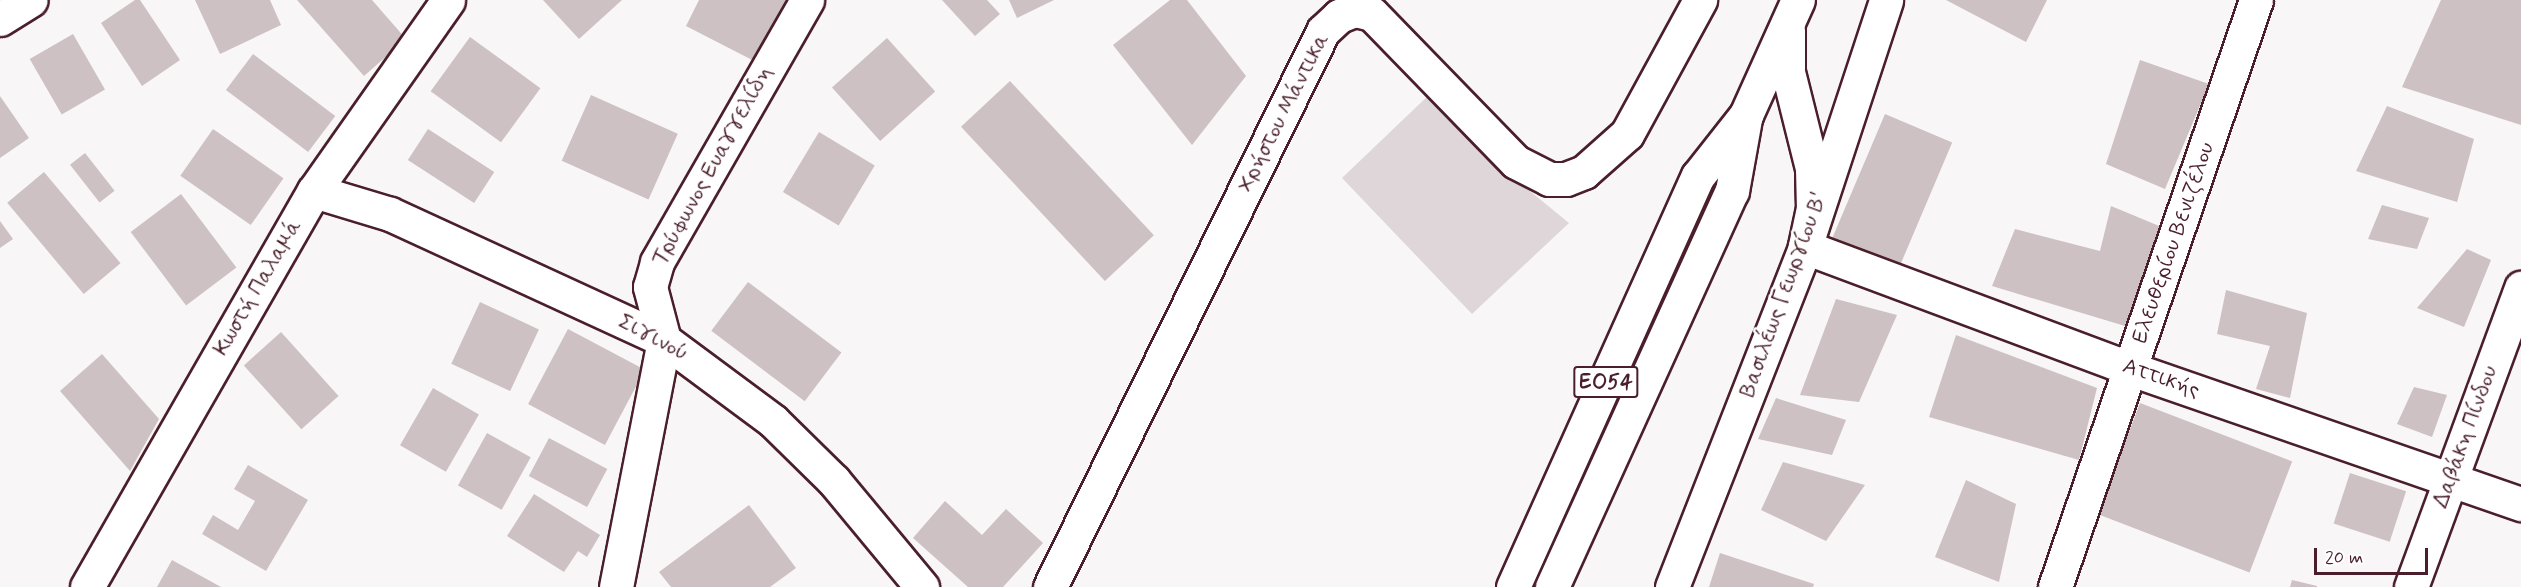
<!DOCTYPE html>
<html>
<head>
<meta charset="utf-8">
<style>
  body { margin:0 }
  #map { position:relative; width:2521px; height:587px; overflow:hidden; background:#f8f6f7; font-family:Mynerve,sans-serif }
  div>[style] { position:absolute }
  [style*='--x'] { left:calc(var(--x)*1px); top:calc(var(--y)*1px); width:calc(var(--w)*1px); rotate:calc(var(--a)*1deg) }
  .green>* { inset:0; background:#ded6d9 }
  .building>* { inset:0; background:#cdc1c4; transform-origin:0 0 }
  .roads { filter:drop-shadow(2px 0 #4a1f2b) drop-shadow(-2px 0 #4a1f2b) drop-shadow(0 2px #4a1f2b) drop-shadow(0 -2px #4a1f2b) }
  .minor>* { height:33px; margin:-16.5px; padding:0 16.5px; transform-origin:16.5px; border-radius:16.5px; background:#fff }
  .major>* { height:33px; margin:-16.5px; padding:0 16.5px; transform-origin:16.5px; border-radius:16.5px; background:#fff }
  span { translate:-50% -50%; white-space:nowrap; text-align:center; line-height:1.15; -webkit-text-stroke:5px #fff; paint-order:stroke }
  .shield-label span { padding:2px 4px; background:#fff; border:2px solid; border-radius:4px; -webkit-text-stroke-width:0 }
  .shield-label { font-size:21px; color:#4a1f2b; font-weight:700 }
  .street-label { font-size:22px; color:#4a1f2b }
  .scale { position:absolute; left:2314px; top:548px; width:114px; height:27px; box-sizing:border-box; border:3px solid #4a1f2b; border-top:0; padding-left:8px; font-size:18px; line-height:21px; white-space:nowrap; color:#4a1f2b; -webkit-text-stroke:4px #fff; paint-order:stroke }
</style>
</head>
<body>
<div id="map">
  <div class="green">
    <div style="clip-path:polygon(1432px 92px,1498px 165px,1569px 223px,1472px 314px,1342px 178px)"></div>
  </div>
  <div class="building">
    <div style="clip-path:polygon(135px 0,140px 0,180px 60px,142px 86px,101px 23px)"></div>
    <div style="clip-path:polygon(195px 0,270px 0,281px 25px,220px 54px)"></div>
    <div style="clip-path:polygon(297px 0,372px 0,406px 39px,364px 76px)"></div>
    <div style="clip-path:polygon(543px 0,622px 0,579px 39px)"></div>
    <div style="clip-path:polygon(699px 0,794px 0,760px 64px,686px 26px)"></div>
    <div style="clip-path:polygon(942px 0,987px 0,1000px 14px,975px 36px)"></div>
    <div style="clip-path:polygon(1009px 0,1054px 0,1017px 18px)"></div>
    <div style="clip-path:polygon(1170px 0,1187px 0,1246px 76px,1192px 145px,1113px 45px)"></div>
    <div style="clip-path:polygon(1946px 0,2047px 0,2026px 42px)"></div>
    <div style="clip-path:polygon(2441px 0,2521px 0,2521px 125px,2402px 87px)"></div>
    <div style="left:73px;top:34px;width:64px;height:50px;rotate:60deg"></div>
    <div style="left:470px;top:37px;width:87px;height:67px;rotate:36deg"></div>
    <div style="left:887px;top:38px;width:72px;height:74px;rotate:48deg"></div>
    <div style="left:253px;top:54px;width:103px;height:45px;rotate:37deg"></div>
    <div style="clip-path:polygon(2140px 60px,2209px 84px,2165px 189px,2106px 164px)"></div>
    <div style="left:1010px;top:81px;width:211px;height:67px;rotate:47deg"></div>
    <div style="left:591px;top:95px;width:95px;height:72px;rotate:24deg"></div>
    <div style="clip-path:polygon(0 96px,29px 138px,0 158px)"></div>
    <div style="clip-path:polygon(2387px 106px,2474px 139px,2457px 202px,2356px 171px)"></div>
    <div style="left:1885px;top:114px;width:73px;height:134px;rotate:23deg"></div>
    <div style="left:213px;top:129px;width:86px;height:57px;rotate:35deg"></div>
    <div style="left:428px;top:129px;width:79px;height:37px;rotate:33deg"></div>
    <div style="left:819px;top:132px;width:65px;height:70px;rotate:31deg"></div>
    <div style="left:85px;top:153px;width:48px;height:19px;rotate:52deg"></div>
    <div style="left:44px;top:172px;width:119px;height:48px;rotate:50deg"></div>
    <div style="left:181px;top:194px;width:92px;height:63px;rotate:53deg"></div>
    <div style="clip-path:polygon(2382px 205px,2429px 218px,2417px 249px,2368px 239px)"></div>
    <div style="clip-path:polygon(2111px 206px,2164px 228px,2125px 326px,1992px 286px,2015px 229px,2100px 251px)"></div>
    <div style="clip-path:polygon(0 221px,13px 239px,0 248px)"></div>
    <div style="clip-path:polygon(2467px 249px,2491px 260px,2464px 327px,2417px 308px)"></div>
    <div style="left:748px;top:282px;width:117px;height:61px;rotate:37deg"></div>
    <div style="clip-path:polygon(2226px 290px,2307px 313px,2290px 398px,2256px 389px,2270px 346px,2217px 334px)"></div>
    <div style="clip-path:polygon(1836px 299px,1897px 315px,1859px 402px,1800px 395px)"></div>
    <div style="left:480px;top:302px;width:65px;height:68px;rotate:25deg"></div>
    <div style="left:568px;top:329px;width:87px;height:85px;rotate:28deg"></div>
    <div style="left:281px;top:332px;width:86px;height:50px;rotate:48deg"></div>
    <div style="clip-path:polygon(1956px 335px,2097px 388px,2079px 460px,1929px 417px)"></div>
    <div style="clip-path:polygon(102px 354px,159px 419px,130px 471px,60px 391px)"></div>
    <div style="clip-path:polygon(2414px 387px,2447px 395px,2432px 437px,2397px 424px)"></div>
    <div style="left:433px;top:388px;width:53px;height:66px;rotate:30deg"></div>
    <div style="clip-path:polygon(1776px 398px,1846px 420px,1832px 455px,1758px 439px)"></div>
    <div style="left:2140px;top:403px;width:163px;height:119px;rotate:21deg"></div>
    <div style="left:487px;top:433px;width:50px;height:60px;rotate:29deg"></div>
    <div style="left:549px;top:438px;width:66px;height:43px;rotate:28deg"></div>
    <div style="clip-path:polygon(1783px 462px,1865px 485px,1826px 541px,1761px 510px)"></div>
    <div style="clip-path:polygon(248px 465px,308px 500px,266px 571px,202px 534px,213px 515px,238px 530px,255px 501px,234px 489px)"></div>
    <div style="left:2350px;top:473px;width:59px;height:53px;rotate:18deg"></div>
    <div style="clip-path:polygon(1966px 480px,2016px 504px,1999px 582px,1935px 557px)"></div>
    <div style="clip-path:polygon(534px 494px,600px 535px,587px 557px,578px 551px,564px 572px,507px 536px)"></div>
    <div style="clip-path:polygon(945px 501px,982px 535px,1006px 509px,1043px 543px,1003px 587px,968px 587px,913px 538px)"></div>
    <div style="clip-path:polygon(749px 505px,796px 568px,770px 587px,671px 587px,659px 572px)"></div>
    <div style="clip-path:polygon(1720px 553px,1814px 584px,1813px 587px,1709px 587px)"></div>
    <div style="clip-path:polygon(172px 560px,221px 587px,157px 587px)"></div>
    <div style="clip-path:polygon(2292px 580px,2317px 586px,2317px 587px,2290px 587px)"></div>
  </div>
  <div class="roads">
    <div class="minor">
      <div style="--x:0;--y:19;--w:36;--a:-32"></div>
      <div style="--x:314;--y:191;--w:79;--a:16.8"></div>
      <div style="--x:390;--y:214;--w:302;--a:24.7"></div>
      <div style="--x:664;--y:340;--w:136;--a:36.6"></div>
      <div style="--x:773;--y:421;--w:86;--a:44.5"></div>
      <div style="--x:834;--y:481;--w:138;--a:50.3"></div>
      <div style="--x:1805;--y:247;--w:348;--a:20.5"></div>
      <div style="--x:2131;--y:369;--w:413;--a:19.1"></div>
      <div style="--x:87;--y:587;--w:456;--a:-60.2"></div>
      <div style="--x:314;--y:191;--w:233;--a:-54.9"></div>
      <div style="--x:616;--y:587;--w:252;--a:-79"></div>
      <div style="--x:664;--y:340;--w:55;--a:-104.8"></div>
      <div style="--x:650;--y:287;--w:26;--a:-74"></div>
      <div style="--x:657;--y:262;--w:302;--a:-60.2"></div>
      <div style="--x:1050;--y:587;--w:619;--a:-63.85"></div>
      <div style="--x:1323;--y:31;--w:22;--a:-43"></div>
      <div style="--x:1339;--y:16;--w:17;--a:-21"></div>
      <div style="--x:1355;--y:10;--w:17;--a:13"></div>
      <div style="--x:1372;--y:14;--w:206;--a:45.8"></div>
      <div style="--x:1516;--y:162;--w:37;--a:27"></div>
      <div style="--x:1549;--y:179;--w:17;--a:0"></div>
      <div style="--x:1566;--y:179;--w:19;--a:-21"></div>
      <div style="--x:1584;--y:172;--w:57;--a:-41.5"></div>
      <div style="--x:1627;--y:134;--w:153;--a:-61.4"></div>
      <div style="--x:1672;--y:587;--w:365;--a:-68.6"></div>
      <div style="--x:1805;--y:247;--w:260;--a:-71.8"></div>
      <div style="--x:2055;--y:587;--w:620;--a:-71.1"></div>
      <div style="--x:2411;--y:587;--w:319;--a:-69.8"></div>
    </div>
    <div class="major">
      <div style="--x:1788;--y:30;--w:42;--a:90"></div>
      <div style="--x:1788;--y:72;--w:99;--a:76"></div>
      <div style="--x:1812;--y:168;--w:40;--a:88.6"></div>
      <div style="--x:1813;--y:208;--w:40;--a:102"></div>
      <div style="--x:1513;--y:587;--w:451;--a:-65.8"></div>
      <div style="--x:1698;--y:176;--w:78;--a:-51.8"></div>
      <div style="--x:1746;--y:115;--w:126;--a:-65.7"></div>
      <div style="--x:1552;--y:587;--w:435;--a:-65.6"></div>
      <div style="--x:1732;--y:191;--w:73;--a:-79.8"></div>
    </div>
  </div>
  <div class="shield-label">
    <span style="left:1606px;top:382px">ΕΟ54</span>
  </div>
  <div class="street-label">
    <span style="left:1284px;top:113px;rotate:-63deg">Χρήστου Μάντικα</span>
    <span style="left:713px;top:166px;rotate:-61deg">Τρύφωνος Ευαγγελίδη</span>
    <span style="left:2174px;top:243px;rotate:-71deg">Ελευθερίου Βενιζέλου</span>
    <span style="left:258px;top:288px;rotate:-60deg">Κωστή Παλαμά</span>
    <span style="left:1784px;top:295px;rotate:-70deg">Βασιλέως Γεωργίου Β'</span>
    <span style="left:653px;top:338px;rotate:28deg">Σιγινού</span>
    <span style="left:2161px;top:379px;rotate:19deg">Αττικής</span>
    <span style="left:2466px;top:437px;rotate:-70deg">Δαβάκη Πίνδου</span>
  </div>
  <div class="scale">20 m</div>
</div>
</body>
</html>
